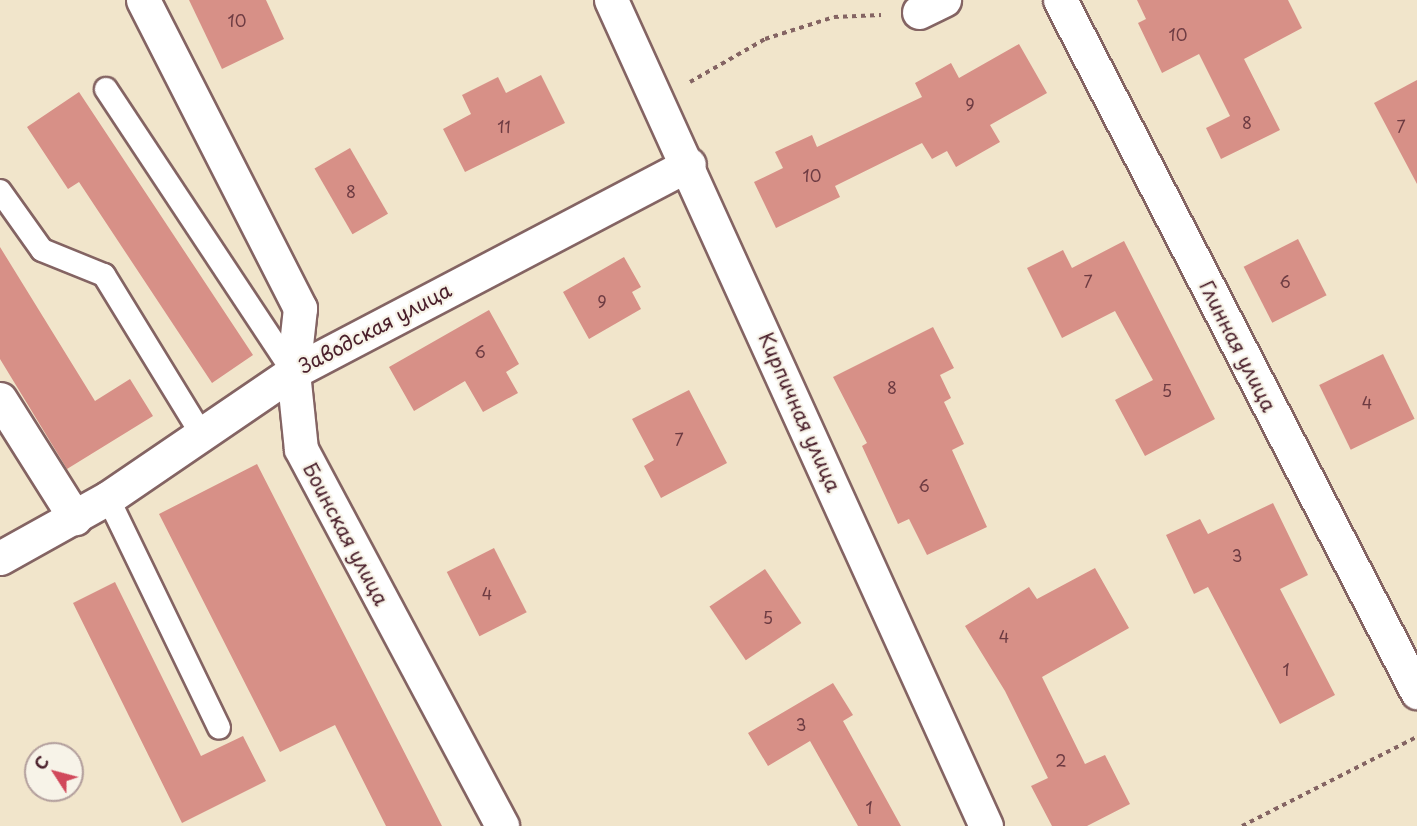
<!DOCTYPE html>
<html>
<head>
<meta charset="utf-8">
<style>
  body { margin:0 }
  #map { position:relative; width:1417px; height:826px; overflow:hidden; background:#f1e5cb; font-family:"Playpen Sans",sans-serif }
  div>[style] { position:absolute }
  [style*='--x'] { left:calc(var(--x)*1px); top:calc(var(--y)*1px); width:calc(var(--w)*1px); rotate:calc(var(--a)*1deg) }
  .building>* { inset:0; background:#d79087; transform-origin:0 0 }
  .path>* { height:4px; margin-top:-2px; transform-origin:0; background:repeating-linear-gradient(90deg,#846463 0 4.5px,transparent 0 9px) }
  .roads { filter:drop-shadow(2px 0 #846463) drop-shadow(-2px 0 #846463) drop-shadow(0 2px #846463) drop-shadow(0 -2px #846463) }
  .service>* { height:22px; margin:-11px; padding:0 11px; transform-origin:11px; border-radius:11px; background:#fff }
  .minor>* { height:33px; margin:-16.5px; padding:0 16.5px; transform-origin:16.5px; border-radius:16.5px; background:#fff }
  span { translate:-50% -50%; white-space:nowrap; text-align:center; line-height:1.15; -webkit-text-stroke:4.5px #f7f3e8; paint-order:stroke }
  .number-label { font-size:16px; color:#6d3b42 }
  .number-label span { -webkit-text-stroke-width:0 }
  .street-label { font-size:20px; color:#4a1f2b }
  .north { position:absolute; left:24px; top:742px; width:60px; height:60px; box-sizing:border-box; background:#f7f3e8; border:2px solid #b29e9c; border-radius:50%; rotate:306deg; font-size:16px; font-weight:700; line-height:24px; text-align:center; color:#4a1f2b }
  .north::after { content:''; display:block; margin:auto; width:21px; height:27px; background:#d1495b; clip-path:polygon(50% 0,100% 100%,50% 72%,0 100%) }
</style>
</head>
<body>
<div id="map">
  <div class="building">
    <div style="clip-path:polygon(189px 0,266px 0,284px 39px,222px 69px)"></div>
    <div style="clip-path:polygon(1137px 0,1288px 0,1302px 28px,1244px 59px,1280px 130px,1221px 159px,1206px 128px,1230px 116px,1199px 54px,1162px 73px,1138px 23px,1146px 19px)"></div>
    <div style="clip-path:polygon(1019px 44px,1047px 93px,990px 125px,1000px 142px,956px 167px,947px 151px,932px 159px,922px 143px,835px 186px,840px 197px,776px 228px,754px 182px,783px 168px,775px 152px,812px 135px,817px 147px,922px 97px,915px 83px,951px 63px,959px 78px)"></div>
    <div style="clip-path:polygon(541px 75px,565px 123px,465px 172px,443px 129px,471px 114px,462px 95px,498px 77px,506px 93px)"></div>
    <div style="clip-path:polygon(1417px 80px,1417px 184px,1374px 103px)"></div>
    <div style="clip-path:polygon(79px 92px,253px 355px,212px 383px,79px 182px,68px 189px,27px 127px)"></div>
    <div style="left:350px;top:148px;width:76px;height:41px;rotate:60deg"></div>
    <div style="left:1298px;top:239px;width:63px;height:61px;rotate:63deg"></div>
    <div style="clip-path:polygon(1124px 241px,1215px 419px,1145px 456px,1115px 400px,1153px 380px,1115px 311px,1062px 338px,1027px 268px,1063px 250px,1072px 268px)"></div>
    <div style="clip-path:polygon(0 247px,95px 401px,130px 379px,153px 416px,67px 469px,0 359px)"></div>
    <div style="clip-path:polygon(624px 257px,641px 287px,632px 292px,641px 309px,589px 339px,563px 292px)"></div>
    <div style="clip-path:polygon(489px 310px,519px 364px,506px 372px,518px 393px,483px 412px,465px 381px,414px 411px,389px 367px)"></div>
    <div style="clip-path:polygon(933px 327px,954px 368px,940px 375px,951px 398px,944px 402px,964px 444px,952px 450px,987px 527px,927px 555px,909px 519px,898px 524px,862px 446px,867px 443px,833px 377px)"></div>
    <div style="left:1383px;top:354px;width:72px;height:71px;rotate:64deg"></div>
    <div style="clip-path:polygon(689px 390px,727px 463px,661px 498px,644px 466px,654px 460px,632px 419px)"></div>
    <div style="clip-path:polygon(257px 464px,442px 826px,386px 826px,335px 725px,280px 752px,159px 514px)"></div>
    <div style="clip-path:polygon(1273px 503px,1308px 575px,1280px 589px,1335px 695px,1280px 724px,1208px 587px,1194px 594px,1166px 535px,1200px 519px,1208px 534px)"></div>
    <div style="left:494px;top:548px;width:72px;height:53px;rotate:63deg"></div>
    <div style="clip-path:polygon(1095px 568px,1129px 628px,1042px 677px,1085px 764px,1105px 755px,1130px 804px,1087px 826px,1052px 826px,1031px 786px,1048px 778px,1005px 691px,965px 626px,1029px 587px,1037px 599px)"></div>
    <div style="left:765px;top:569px;width:65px;height:67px;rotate:56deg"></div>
    <div style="clip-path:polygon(115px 582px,201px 756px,243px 736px,266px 781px,182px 823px,73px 603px)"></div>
    <div style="clip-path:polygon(833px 683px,853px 715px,843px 721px,901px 826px,858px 826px,810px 741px,768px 766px,748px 733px)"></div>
  </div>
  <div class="path">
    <div style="--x:690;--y:82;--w:86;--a:-29.8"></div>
    <div style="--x:765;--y:39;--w:72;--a:-17.7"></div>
    <div style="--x:834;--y:17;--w:47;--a:-2.4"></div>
    <div style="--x:1242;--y:826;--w:196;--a:-27"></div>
  </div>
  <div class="roads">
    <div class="service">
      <div style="--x:106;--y:89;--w:339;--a:56.5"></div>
      <div style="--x:0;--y:191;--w:72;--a:54.6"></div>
      <div style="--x:42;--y:250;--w:67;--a:22"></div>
      <div style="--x:104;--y:275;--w:188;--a:58.5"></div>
      <div style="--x:108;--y:498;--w:255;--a:64.2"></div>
    </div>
    <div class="minor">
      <div style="--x:143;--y:0;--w:346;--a:63"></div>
      <div style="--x:300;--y:308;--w:64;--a:96.2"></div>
      <div style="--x:293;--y:372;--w:77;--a:84.1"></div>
      <div style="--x:301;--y:449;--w:427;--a:61.9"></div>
      <div style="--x:611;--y:0;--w:907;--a:65.58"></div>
      <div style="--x:1060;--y:0;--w:779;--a:62.71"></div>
      <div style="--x:919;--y:12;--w:28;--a:-26"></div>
      <div style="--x:0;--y:399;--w:141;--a:57.8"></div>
      <div style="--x:0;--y:558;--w:124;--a:-29.1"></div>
      <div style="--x:108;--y:498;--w:224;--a:-34.3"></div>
      <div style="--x:293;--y:372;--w:447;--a:-27.7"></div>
    </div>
  </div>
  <div class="number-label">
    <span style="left:237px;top:20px">10</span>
    <span style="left:1178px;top:34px">10</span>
    <span style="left:970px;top:104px">9</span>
    <span style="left:1247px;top:122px">8</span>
    <span style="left:504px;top:126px">11</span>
    <span style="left:1401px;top:126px">7</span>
    <span style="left:812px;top:175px">10</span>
    <span style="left:351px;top:191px">8</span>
    <span style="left:1088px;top:281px">7</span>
    <span style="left:1285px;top:281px">6</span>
    <span style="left:602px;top:301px">9</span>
    <span style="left:480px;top:351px">6</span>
    <span style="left:892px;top:387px">8</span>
    <span style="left:1167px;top:390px">5</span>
    <span style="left:1367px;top:402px">4</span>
    <span style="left:679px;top:439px">7</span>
    <span style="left:924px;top:485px">6</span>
    <span style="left:1237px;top:555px">3</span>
    <span style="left:487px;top:593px">4</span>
    <span style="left:768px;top:617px">5</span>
    <span style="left:1004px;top:636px">4</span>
    <span style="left:1286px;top:669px">1</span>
    <span style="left:801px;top:724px">3</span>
    <span style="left:1061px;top:760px">2</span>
    <span style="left:869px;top:807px">1</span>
  </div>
  <div class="street-label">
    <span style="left:375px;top:328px;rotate:-28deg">Заводская улица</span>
    <span style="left:1238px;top:346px;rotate:63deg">Глинная улица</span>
    <span style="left:800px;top:412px;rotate:66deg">Кирпичная улица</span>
    <span style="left:346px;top:534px;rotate:62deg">Боинская улица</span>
  </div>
  <div class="north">С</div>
</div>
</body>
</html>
